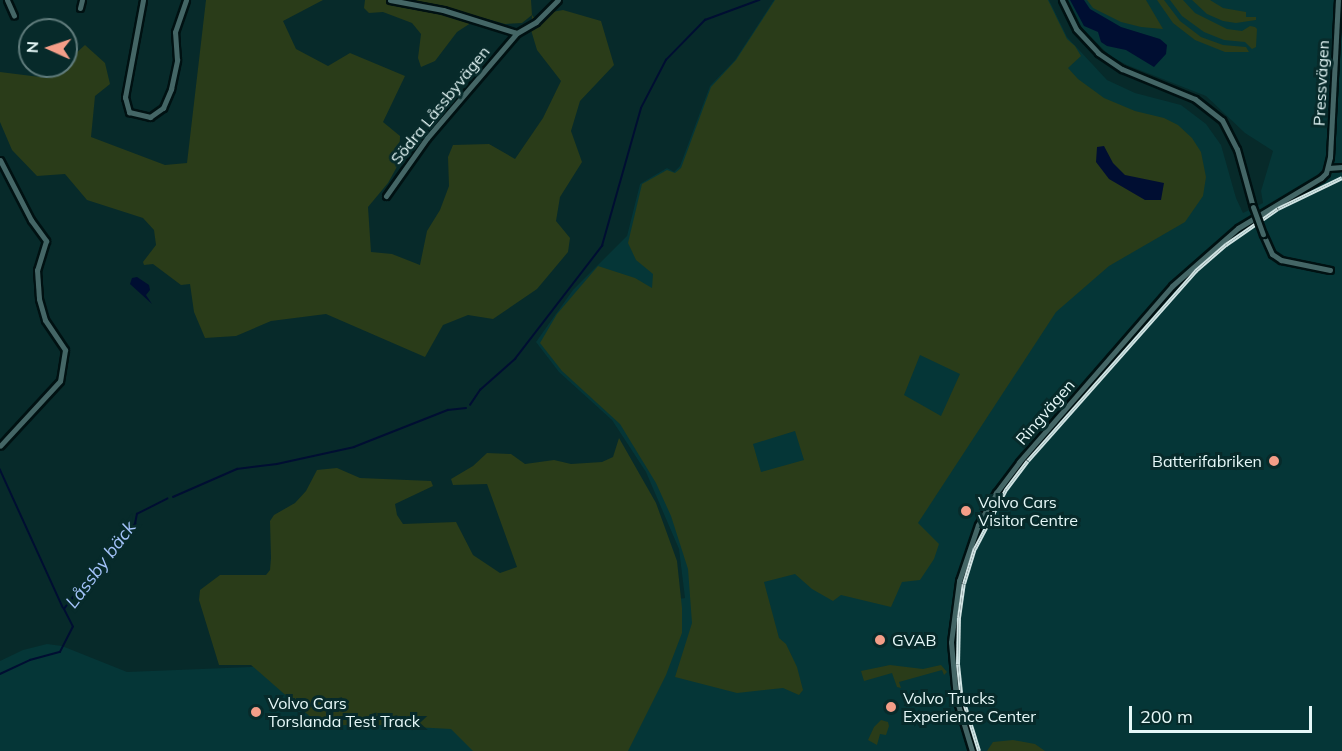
<!DOCTYPE html>
<html>
<head>
<meta charset="utf-8">
<style>
  body { margin:0 }
  #map { position:relative; width:1342px; height:751px; overflow:hidden; background:#072a2a; font-family:Mulish,sans-serif }
  div>[style] { position:absolute }
  [style*='--x'] { left:calc(var(--x)*1px); top:calc(var(--y)*1px); width:calc(var(--w)*1px); rotate:calc(var(--a)*1deg) }
  .built>* { inset:0; background:#053637 }
  .green>* { inset:0; background:#2a3c19 }
  .water>* { inset:0; background:#000e32 }
  .stream>* { height:1.5px; margin:-0.75px; padding:0 0.75px; transform-origin:0.75px; border-radius:0.75px; background:#000e32 }
  .roads { filter:drop-shadow(2px 0 #001112) drop-shadow(-2px 0 #001112) drop-shadow(0 2px #001112) drop-shadow(0 -2px #001112) }
  .street>* { height:5px; margin:-2.5px; padding:0 2.5px; transform-origin:2.5px; border-radius:2.5px; background:#466 }
  .rail>* { height:4px; margin-top:-2px; transform-origin:0; background:repeating-linear-gradient(90deg,#072a2a 0 4.5px,#d0e3e3 0 9px); box-sizing:border-box; border-block:2px solid #d0e3e3 }
  .bridges { filter:drop-shadow(2px 0 #001112) drop-shadow(-2px 0 #001112) drop-shadow(0 2px #001112) drop-shadow(0 -2px #001112) }
  .street-bridge>* { height:5px; margin:-2.5px; padding:0 2.5px; transform-origin:2.5px; border-radius:2.5px; background:#466 }
  .dots>* { width:16px; height:16px; translate:-50% -50%; box-sizing:border-box; border:3px solid #072a2a; border-radius:50% }
  span { translate:-50% -50%; white-space:nowrap; text-align:center; line-height:1.15; -webkit-text-stroke:6px #072a2a; paint-order:stroke }
  .street-label { font-size:16px; color:#e6f8f8 }
  .poi-label { font-size:16px; color:#e6f8f8 }
  .right { translate:-100% -50%; text-align:right }
  .left { translate:0 -50%; text-align:left }
  .water-label { font-size:18px; color:#a3c3f9; font-style:italic }
  .north { position:absolute; left:18px; top:18px; width:60px; height:60px; box-sizing:border-box; background:#072a2a; border:2px solid #607c7c; border-radius:50%; rotate:273deg; font-size:16px; font-weight:700; line-height:24px; text-align:center; color:#e6f8f8 }
  .north::after { content:''; display:block; margin:auto; width:21px; height:27px; background:#f49e88; clip-path:polygon(50% 0,100% 100%,50% 72%,0 100%) }
  .scale { position:absolute; left:1129px; top:706px; width:183px; height:27px; box-sizing:border-box; border:3px solid #e6f8f8; border-top:0; padding-left:8px; font-size:18px; line-height:21px; white-space:nowrap; color:#e6f8f8; -webkit-text-stroke:4px #072a2a; paint-order:stroke }
</style>
</head>
<body>
<div id="map">
  <div class="built">
    <div style="clip-path:polygon(774px 0,1049px 0,1067px 37px,1107px 80px,1135px 93px,1181px 105px,1206px 124px,1221px 145px,1236px 198px,1243px 213px,1263px 203px,1261px 191px,1273px 151px,1245px 133px,1206px 96px,1127px 65px,1110px 56px,1082px 28px,1068px 0,1342px 0,1342px 751px,0 751px,0 661px,23px 650px,47px 644px,62px 646px,127px 672px,251px 667px,325px 652px,685px 598px,679px 549px,646px 472px,612px 420px,559px 372px,536px 342px,573px 290px,627px 236px,640px 184px,667px 168px,674px 172px,680px 166px,710px 86px,735px 60px)"></div>
  </div>
  <div class="green">
    <div style="clip-path:polygon(206px 0,323px 0,283px 21px,296px 49px,328px 66px,350px 53px,405px 76px,383px 122px,400px 136px,399px 163px,388px 183px,368px 207px,371px 252px,392px 254px,420px 265px,427px 231px,440px 210px,449px 186px,448px 157px,453px 145px,489px 144px,515px 159px,543px 118px,561px 81px,537px 50px,531px 30px,532px 15px,522px 23px,505px 24px,480px 17px,457px 32px,435px 61px,421px 67px,418px 58px,421px 34px,412px 23px,383px 12px,369px 13px,364px 8px,365px 0,531px 0,532px 15px,539px 24px,552px 12px,563px 10px,601px 21px,614px 65px,580px 101px,571px 131px,582px 162px,560px 197px,556px 221px,570px 238px,568px 252px,537px 289px,493px 319px,468px 315px,443px 325px,425px 357px,326px 314px,271px 321px,236px 336px,205px 338px,194px 312px,190px 284px,181px 285px,153px 264px,144px 265px,143px 262px,156px 245px,154px 230px,143px 218px,87px 200px,65px 174px,37px 176px,12px 150px,0 122px,0 72px,48px 78px,61px 66px,66px 66px,66px 62px,85px 45px,105px 63px,110px 84px,95px 96px,91px 137px,165px 165px,187px 163px)"></div>
    <div style="clip-path:polygon(evenodd,775px 0,1048px 0,1067px 39px,1075px 46px,1081px 56px,1068px 68px,1078px 79px,1104px 98px,1135px 111px,1164px 118px,1178px 125px,1192px 138px,1201px 152px,1206px 177px,1203px 196px,1185px 222px,1109px 266px,1056px 312px,918px 523px,939px 544px,934px 559px,920px 580px,902px 582px,891px 607px,841px 595px,833px 601px,812px 589px,795px 574px,764px 582px,779px 638px,786px 644px,797px 667px,803px 690px,799px 695px,783px 688px,737px 693px,675px 677px,692px 623px,688px 569px,671px 516px,656px 483px,620px 424px,562px 371px,540px 343px,557px 314px,598px 266px,635px 278px,652px 288px,653px 274px,636px 260px,628px 243px,642px 184px,667px 170px,675px 173px,681px 168px,711px 87px,736px 60px,775px 0,920px 355px,960px 374px,941px 416px,904px 395px,920px 355px,775px 0,795px 431px,804px 460px,761px 472px,753px 444px,795px 431px)"></div>
    <div style="clip-path:polygon(1087px 0,1146px 0,1163px 29px,1141px 27px,1121px 22px,1093px 8px)"></div>
    <div style="clip-path:polygon(1157px 0,1164px 0,1180px 21px,1201px 37px,1223px 45px,1246px 47px,1249px 52px,1225px 52px,1195px 40px,1173px 23px)"></div>
    <div style="clip-path:polygon(1170px 0,1183px 0,1195px 13px,1227px 29px,1242px 31px,1250px 26px,1255px 27px,1257px 29px,1256px 47px,1252px 49px,1245px 42px,1224px 40px,1204px 32px,1182px 16px)"></div>
    <div style="clip-path:polygon(1192px 0,1210px 0,1223px 8px,1246px 12px,1246px 17px,1256px 17px,1256px 20px,1236px 23px,1223px 21px,1207px 14px)"></div>
    <div style="clip-path:polygon(619px 438px,656px 503px,677px 561px,682px 608px,682px 633px,666px 675px,628px 751px,473px 751px,451px 729px,358px 724px,322px 727px,251px 665px,219px 665px,199px 600px,200px 590px,220px 575px,266px 575px,270px 570px,271px 558px,270px 521px,274px 515px,295px 503px,306px 491px,317px 470px,337px 468px,360px 478px,431px 481px,433px 486px,395px 504px,397px 515px,403px 524px,456px 522px,473px 555px,500px 573px,517px 567px,487px 484px,453px 485px,451px 479px,473px 466px,487px 453px,511px 454px,525px 464px,554px 460px,571px 464px,602px 462px,613px 457px)"></div>
    <div style="clip-path:polygon(890px 665px,923px 669px,941px 665px,947px 672px,944px 675px,942px 670px,899px 682px,901px 688px,897px 687px,892px 673px,864px 681px,861px 671px)"></div>
    <div style="clip-path:polygon(881px 720px,888px 722px,889px 726px,886px 735px,880px 734px,877px 745px,868px 740px,874px 727px)"></div>
    <div style="clip-path:polygon(1013px 740px,1035px 744px,1045px 751px,987px 751px,993px 742px)"></div>
  </div>
  <div class="water">
    <div style="clip-path:polygon(1070px 0,1084px 0,1090px 9px,1121px 27px,1160px 39px,1167px 45px,1166px 54px,1154px 67px,1126px 50px,1107px 46px,1101px 42px,1098px 32px,1084px 26px)"></div>
    <div style="clip-path:polygon(1104px 146px,1113px 163px,1125px 175px,1164px 183px,1161px 200px,1145px 200px,1109px 179px,1096px 162px,1097px 147px)"></div>
    <div style="clip-path:polygon(137px 277px,149px 285px,150px 290px,146px 295px,152px 304px,130px 284px,132px 278px)"></div>
  </div>
  <div class="stream">
    <div style="--x:470;--y:405;--w:18;--a:-56"></div>
    <div style="--x:480;--y:390;--w:47;--a:-41.5"></div>
    <div style="--x:515;--y:359;--w:143;--a:-52.4"></div>
    <div style="--x:602;--y:246;--w:143;--a:-74.2"></div>
    <div style="--x:641;--y:108;--w:54;--a:-62.5"></div>
    <div style="--x:666;--y:60;--w:56;--a:-45.7"></div>
    <div style="--x:705;--y:20;--w:58;--a:-20.3"></div>
    <div style="--x:0;--y:469;--w:152;--a:65.5"></div>
    <div style="--x:173;--y:497;--w:70;--a:-23.6"></div>
    <div style="--x:237;--y:469;--w:40;--a:-7.1"></div>
    <div style="--x:277;--y:464;--w:79;--a:-12.4"></div>
    <div style="--x:354;--y:447;--w:101;--a:-21.5"></div>
    <div style="--x:448;--y:410;--w:18;--a:-6"></div>
    <div style="--x:0;--y:674;--w:33;--a:-25"></div>
    <div style="--x:30;--y:660;--w:31;--a:-15"></div>
    <div style="--x:60;--y:652;--w:28;--a:-63"></div>
    <div style="--x:73;--y:627;--w:20;--a:-117"></div>
    <div style="--x:64;--y:609;--w:66;--a:-53"></div>
    <div style="--x:104;--y:556;--w:45;--a:-45.9"></div>
    <div style="--x:135;--y:524;--w:10;--a:-79"></div>
    <div style="--x:137;--y:514;--w:34;--a:-27"></div>
  </div>
  <div class="roads">
    <div class="street">
      <div style="--x:7;--y:0;--w:17;--a:66"></div>
      <div style="--x:143;--y:0;--w:99;--a:100.5"></div>
      <div style="--x:125;--y:97;--w:16;--a:75"></div>
      <div style="--x:129;--y:112;--w:22;--a:13"></div>
      <div style="--x:150;--y:117;--w:16;--a:-35"></div>
      <div style="--x:163;--y:108;--w:21;--a:-67"></div>
      <div style="--x:171;--y:89;--w:30;--a:-78"></div>
      <div style="--x:177;--y:60;--w:28;--a:-94"></div>
      <div style="--x:175;--y:32;--w:34;--a:-71"></div>
      <div style="--x:390;--y:0;--w:54;--a:10.7"></div>
      <div style="--x:443;--y:10;--w:77;--a:17.3"></div>
      <div style="--x:517;--y:33;--w:22;--a:-30"></div>
      <div style="--x:536;--y:22;--w:31;--a:-45"></div>
      <div style="--x:1062;--y:0;--w:32;--a:64"></div>
      <div style="--x:1076;--y:29;--w:33;--a:47"></div>
      <div style="--x:1098;--y:53;--w:29;--a:34"></div>
      <div style="--x:1122;--y:69;--w:79;--a:22.3"></div>
      <div style="--x:1195;--y:99;--w:34;--a:38"></div>
      <div style="--x:1222;--y:120;--w:33;--a:63"></div>
      <div style="--x:1237;--y:149;--w:60;--a:74.6"></div>
      <div style="--x:80;--y:8;--w:8;--a:-76"></div>
      <div style="--x:0;--y:160;--w:68;--a:62.7"></div>
      <div style="--x:31;--y:220;--w:26;--a:54"></div>
      <div style="--x:46;--y:241;--w:30;--a:107"></div>
      <div style="--x:37;--y:270;--w:29;--a:86"></div>
      <div style="--x:39;--y:299;--w:22;--a:74"></div>
      <div style="--x:45;--y:320;--w:36;--a:56"></div>
      <div style="--x:65;--y:350;--w:31;--a:99"></div>
      <div style="--x:60;--y:381;--w:88;--a:132.7"></div>
      <div style="--x:1328;--y:168;--w:14;--a:-4"></div>
      <div style="--x:386;--y:196;--w:71;--a:-54.7"></div>
      <div style="--x:427;--y:138;--w:138;--a:-49.4"></div>
      <div style="--x:1263;--y:234;--w:22;--a:66"></div>
      <div style="--x:1272;--y:254;--w:11;--a:34"></div>
      <div style="--x:1281;--y:260;--w:50;--a:11.5"></div>
      <div style="--x:972;--y:751;--w:55;--a:-106.8"></div>
      <div style="--x:956;--y:698;--w:56;--a:-95.1"></div>
      <div style="--x:951;--y:642;--w:62;--a:-82.5"></div>
      <div style="--x:959;--y:581;--w:59;--a:-71.3"></div>
      <div style="--x:978;--y:525;--w:37;--a:-61"></div>
      <div style="--x:996;--y:493;--w:39;--a:-53"></div>
      <div style="--x:1019;--y:462;--w:233;--a:-49"></div>
      <div style="--x:1172;--y:286;--w:88;--a:-41.3"></div>
      <div style="--x:1238;--y:228;--w:97;--a:-31.1"></div>
      <div style="--x:1321;--y:178;--w:7;--a:-45"></div>
      <div style="--x:1326;--y:173;--w:16;--a:-76"></div>
      <div style="--x:1330;--y:157;--w:157;--a:-87.1"></div>
    </div>
  </div>
  <div class="rail">
    <div style="--x:979;--y:751;--w:61;--a:-107.2"></div>
    <div style="--x:961;--y:693;--w:29;--a:-96"></div>
    <div style="--x:958;--y:664;--w:46;--a:-88.8"></div>
    <div style="--x:959;--y:618;--w:34;--a:-82"></div>
    <div style="--x:964;--y:584;--w:37;--a:-73"></div>
    <div style="--x:975;--y:549;--w:67;--a:-62.3"></div>
    <div style="--x:1006;--y:490;--w:36;--a:-53"></div>
    <div style="--x:1028;--y:461;--w:254;--a:-48.5"></div>
    <div style="--x:1196;--y:271;--w:40;--a:-41"></div>
    <div style="--x:1226;--y:245;--w:63;--a:-34.7"></div>
    <div style="--x:1278;--y:209;--w:71;--a:-25.8"></div>
  </div>
  <div class="bridges">
    <div class="street-bridge">
      <div style="--x:1253;--y:207;--w:29;--a:70"></div>
    </div>
  </div>
  <div class="dots">
    <div style="left:1274px;top:461px;background:#f49e88"></div>
    <div style="left:966px;top:511px;background:#f49e88"></div>
    <div style="left:880px;top:640px;background:#f49e88"></div>
    <div style="left:891px;top:707px;background:#f49e88"></div>
    <div style="left:256px;top:712px;background:#f49e88"></div>
  </div>
  <div class="street-label">
    <span style="left:1321px;top:83px;rotate:-87deg">Pressvägen</span>
    <span style="left:440px;top:105px;rotate:-51deg">Södra Låssbyvägen</span>
    <span style="left:1045px;top:412px;rotate:-49deg">Ringvägen</span>
  </div>
  <div class="poi-label">
    <span class="right" style="left:1262px;top:461px">Batterifabriken</span>
    <span class="left" style="left:978px;top:511px">Volvo Cars<br>Visitor Centre</span>
    <span class="left" style="left:892px;top:640px">GVAB</span>
    <span class="left" style="left:903px;top:707px">Volvo Trucks<br>Experience Center</span>
    <span class="left" style="left:268px;top:712px">Volvo Cars<br>Torslanda Test Track</span>
  </div>
  <div class="water-label">
    <span style="left:101px;top:565px;rotate:-53deg">Låssby bäck</span>
  </div>
  <div class="north">N</div>
  <div class="scale">200 m</div>
</div>
</body>
</html>
